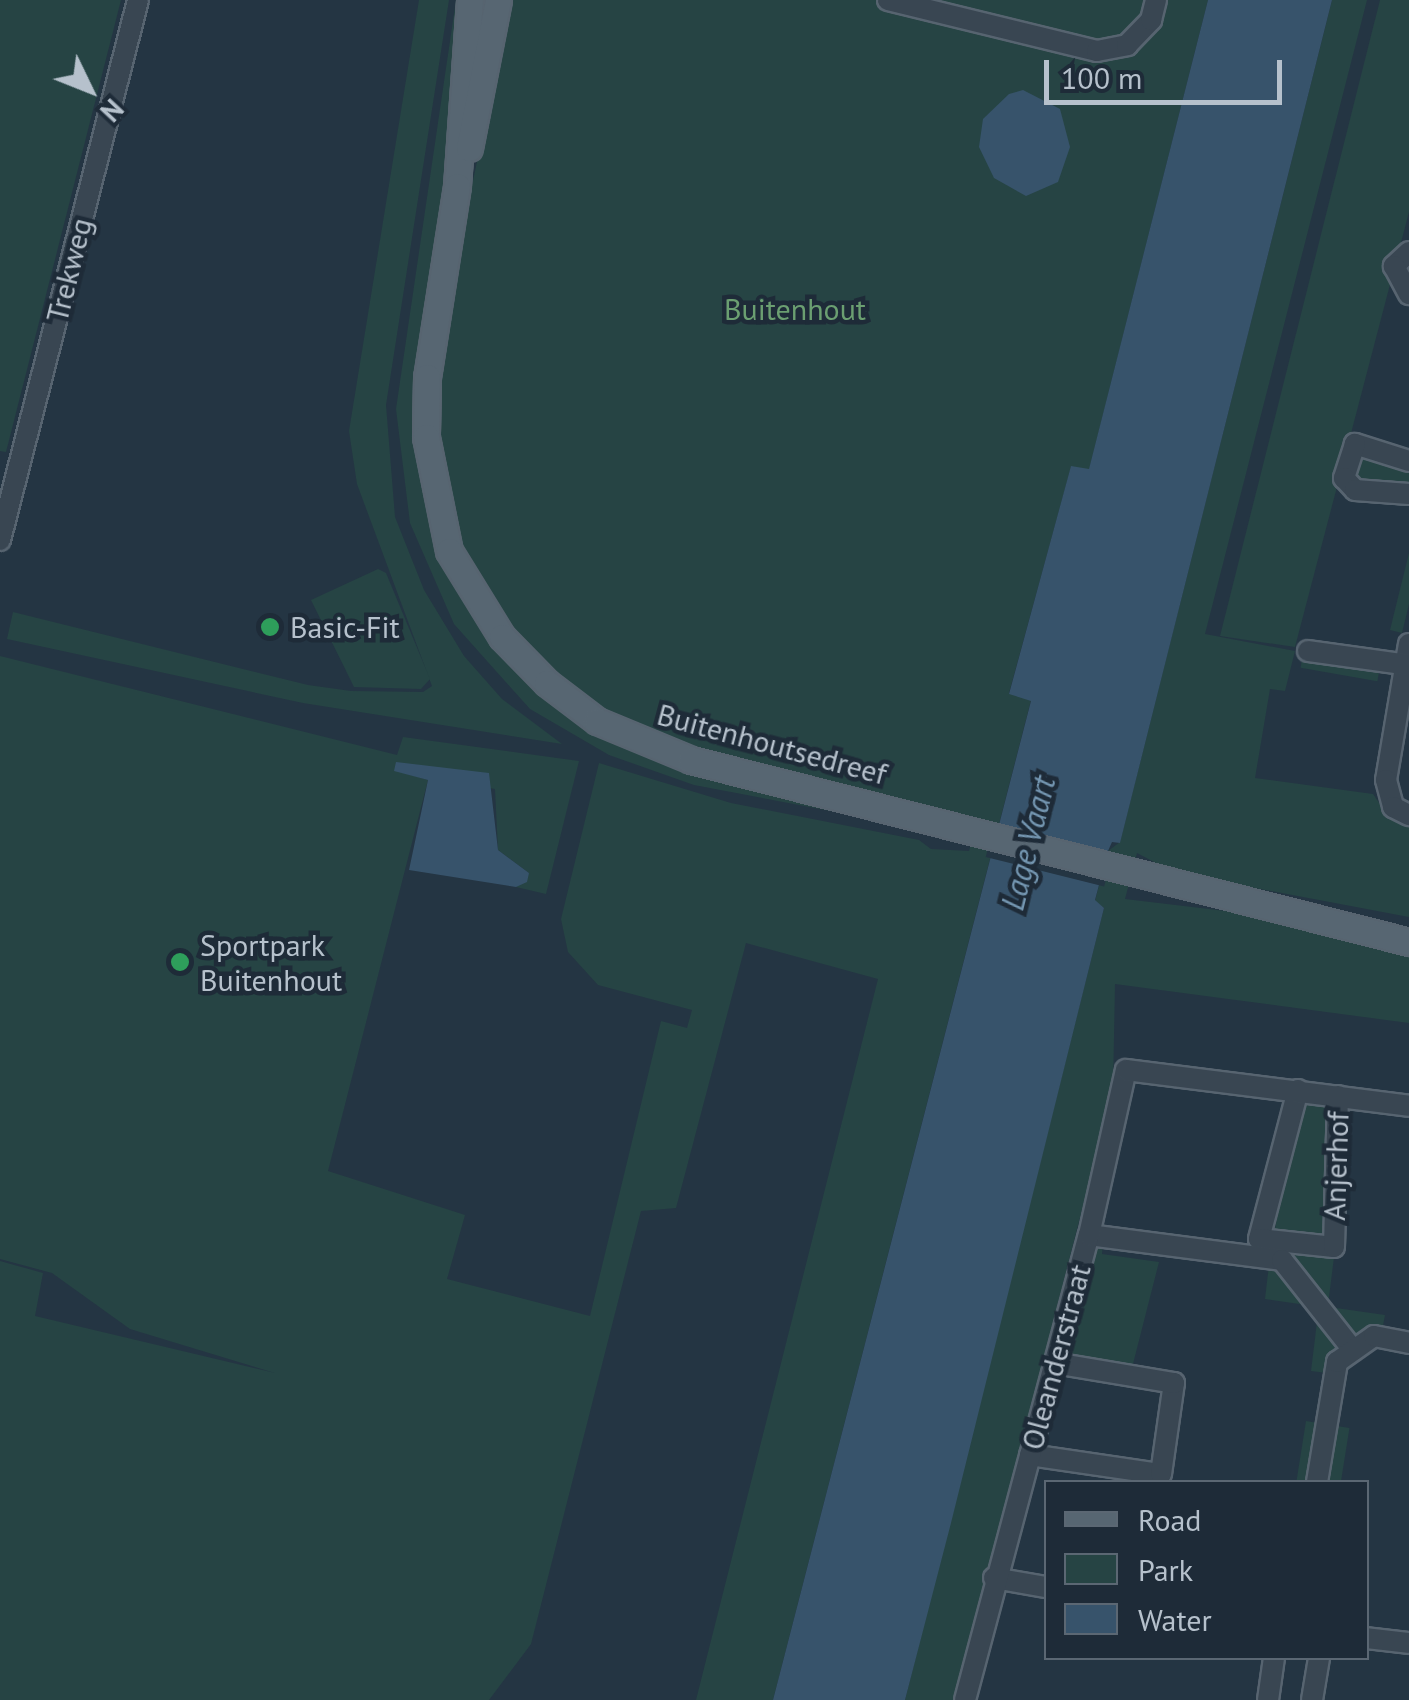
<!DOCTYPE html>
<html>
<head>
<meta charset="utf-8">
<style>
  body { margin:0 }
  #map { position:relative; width:1409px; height:1700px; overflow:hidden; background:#243543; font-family:"PT Sans",sans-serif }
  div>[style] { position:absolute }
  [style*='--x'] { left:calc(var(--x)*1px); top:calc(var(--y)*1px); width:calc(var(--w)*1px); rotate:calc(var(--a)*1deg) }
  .green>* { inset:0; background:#264444; transform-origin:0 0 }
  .water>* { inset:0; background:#37536b }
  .pier>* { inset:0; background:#243543; transform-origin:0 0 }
  .roads { filter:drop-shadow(2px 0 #576470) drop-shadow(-2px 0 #576470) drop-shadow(0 2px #576470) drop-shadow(0 -2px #576470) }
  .minor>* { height:20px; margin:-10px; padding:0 10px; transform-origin:10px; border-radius:10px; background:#394652 }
  .major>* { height:25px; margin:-12.5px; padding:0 12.5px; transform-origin:12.5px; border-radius:12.5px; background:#576672 }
  .dots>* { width:28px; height:28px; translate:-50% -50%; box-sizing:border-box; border:5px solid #1e2b38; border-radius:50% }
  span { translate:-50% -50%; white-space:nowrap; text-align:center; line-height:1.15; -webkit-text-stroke:9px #1e2b38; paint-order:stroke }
  .street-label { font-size:30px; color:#b6c1cc }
  .park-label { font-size:30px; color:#6b9f71 }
  .poi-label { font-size:30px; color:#b6c1cc }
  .left { translate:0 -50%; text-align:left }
  .water-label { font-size:32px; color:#7496b1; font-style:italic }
  .legend { position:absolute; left:1044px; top:1480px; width:325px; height:180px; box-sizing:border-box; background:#1e2b38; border:2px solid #5b6773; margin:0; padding:12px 18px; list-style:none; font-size:30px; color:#b6c1cc }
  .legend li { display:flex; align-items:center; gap:20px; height:50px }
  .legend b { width:50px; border:2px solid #5b6773 }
  .north { position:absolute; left:40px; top:40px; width:100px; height:100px; -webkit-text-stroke:8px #1e2b38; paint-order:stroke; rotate:133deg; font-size:28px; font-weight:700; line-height:40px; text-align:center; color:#b6c1cc }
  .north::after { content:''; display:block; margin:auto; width:35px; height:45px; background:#b6c1cc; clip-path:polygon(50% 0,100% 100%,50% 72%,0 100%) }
  .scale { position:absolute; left:1044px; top:60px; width:238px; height:45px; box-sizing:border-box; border:5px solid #b6c1cc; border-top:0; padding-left:12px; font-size:30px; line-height:35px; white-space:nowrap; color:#b6c1cc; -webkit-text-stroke:8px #1e2b38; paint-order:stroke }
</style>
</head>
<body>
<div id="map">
  <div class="green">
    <div style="clip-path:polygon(0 0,121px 0,6px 452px,0 451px)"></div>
    <div style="clip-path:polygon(419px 0,449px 0,386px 405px,395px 517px,424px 590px,464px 656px,502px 699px,562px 744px,303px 703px,7px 639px,13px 612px,308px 685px,351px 691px,423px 692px,432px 686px,357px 484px,349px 431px)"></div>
    <div style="clip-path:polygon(456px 0,465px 0,417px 456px,431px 526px,561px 706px,936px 831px,694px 785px,609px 755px,530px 709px,454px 624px,410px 523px,396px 409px)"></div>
    <div style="clip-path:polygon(511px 0,1208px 0,1089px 470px,1071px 467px,1009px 693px,1031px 700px,773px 1700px,696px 1700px,878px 979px,746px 943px,676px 1208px,641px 1211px,531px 1644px,489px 1700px,0 1700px,0 1261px,43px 1273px,35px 1316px,275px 1373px,130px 1329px,52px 1273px,0 1259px,0 656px,397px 755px,403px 737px,579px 761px,546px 894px,516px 887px,529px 873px,498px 850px,495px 789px,405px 773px,428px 780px,328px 1171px,465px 1215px,447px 1279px,590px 1316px,661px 1021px,687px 1028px,692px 1010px,598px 985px,568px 952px,561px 919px,599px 763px,731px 803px,919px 840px,931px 849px,969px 851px,978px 818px,715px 756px,613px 717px,564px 683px,509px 631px,475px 576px,458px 536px,436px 432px,442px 328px)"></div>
    <div style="clip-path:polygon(1332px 0,1367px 0,1205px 634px,1295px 651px,1285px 691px,1270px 689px,1255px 778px,1373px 794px,1391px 820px,1409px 823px,1409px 917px,1175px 873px,1137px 853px,1125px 899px,1234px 912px,1409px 949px,1409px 1023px,1115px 984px,1113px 1089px,956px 1700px,905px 1700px,1104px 908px,1095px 901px,1108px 851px,1120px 842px)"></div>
    <div style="clip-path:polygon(1380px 0,1409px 0,1409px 212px,1295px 647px,1220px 636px)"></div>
    <div style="clip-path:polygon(1359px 452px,1409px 469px,1409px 486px,1355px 484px)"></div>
    <div style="clip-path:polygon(1409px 553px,1409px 604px,1402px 633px,1390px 630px)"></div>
    <div style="clip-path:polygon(378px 569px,386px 573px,430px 679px,421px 689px,354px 687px,311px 600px)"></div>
    <div style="left:1303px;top:654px;width:78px;height:14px;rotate:10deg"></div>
    <div style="clip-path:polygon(1297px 1101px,1334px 1107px,1322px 1238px,1275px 1229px)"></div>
    <div style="clip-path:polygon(1103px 1242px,1102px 1254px,1159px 1262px,1133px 1364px,1069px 1355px,1061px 1348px,1088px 1248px)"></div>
    <div style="clip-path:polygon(1273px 1249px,1334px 1257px,1328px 1305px)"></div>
    <div style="clip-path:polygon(1269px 1265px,1282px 1266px,1313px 1306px,1265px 1299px)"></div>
    <div style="clip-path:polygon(1329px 1307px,1385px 1315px,1382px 1331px,1352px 1335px)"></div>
    <div style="clip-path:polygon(1317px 1322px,1327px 1323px,1341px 1346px,1327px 1373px,1311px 1371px)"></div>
    <div style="left:1306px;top:1421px;width:44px;height:62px;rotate:9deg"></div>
  </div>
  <div class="water">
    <div style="clip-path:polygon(1208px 0,1332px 0,1120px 843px,1112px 842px,1108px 851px,1095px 900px,1104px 908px,951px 1523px,905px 1700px,773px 1700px,1031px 701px,1009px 694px,1071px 466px,1089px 469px)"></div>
    <div style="clip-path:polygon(1023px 90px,1060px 109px,1070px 147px,1058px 182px,1026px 196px,994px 178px,979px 147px,983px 119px,1009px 94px)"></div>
    <div style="clip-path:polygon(396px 762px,489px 773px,498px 850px,529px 873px,527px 882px,516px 887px,409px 870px,428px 780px,394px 771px)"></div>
  </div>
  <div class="pier">
    <div style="left:994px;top:824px;width:122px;height:34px;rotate:14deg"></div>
  </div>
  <div class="roads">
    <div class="minor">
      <div style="--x:888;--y:0;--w:215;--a:13.7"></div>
      <div style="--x:1097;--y:51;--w:31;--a:-11"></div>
      <div style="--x:1127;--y:45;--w:35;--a:-46"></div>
      <div style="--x:1151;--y:20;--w:21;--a:-76"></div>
      <div style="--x:1409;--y:252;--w:21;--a:137"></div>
      <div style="--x:1394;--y:266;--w:32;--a:62"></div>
      <div style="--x:1409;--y:461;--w:57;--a:-162.5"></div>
      <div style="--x:1355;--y:444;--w:36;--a:108"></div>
      <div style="--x:1344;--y:478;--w:16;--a:47"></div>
      <div style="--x:1355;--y:490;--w:54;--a:4.2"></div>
      <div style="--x:0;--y:540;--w:557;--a:-75.66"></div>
      <div style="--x:1409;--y:644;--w:138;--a:99.6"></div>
      <div style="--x:1386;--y:780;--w:28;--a:75"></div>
      <div style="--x:1393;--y:807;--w:18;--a:27"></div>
      <div style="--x:1308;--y:651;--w:102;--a:7.9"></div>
      <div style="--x:1298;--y:1090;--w:154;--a:104.7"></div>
      <div style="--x:1259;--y:1239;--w:75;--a:6.1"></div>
      <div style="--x:1334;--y:1247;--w:151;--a:-88.5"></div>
      <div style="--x:1089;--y:1235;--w:195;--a:7.4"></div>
      <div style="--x:1282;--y:1260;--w:115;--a:51.7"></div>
      <div style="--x:1030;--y:1455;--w:132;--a:8.3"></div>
      <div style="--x:1161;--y:1474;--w:92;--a:-81.9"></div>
      <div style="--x:1174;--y:1383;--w:122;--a:-170.5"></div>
      <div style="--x:1317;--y:1482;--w:122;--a:-80.5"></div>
      <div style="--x:1337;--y:1362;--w:45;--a:-35.1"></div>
      <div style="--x:1374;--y:1336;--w:36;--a:11"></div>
      <div style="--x:994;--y:1578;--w:53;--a:9.8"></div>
      <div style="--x:1366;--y:1638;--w:43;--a:6.6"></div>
      <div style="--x:965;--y:1700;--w:481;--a:-75.1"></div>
      <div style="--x:1089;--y:1235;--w:169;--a:-77.4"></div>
      <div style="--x:1126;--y:1070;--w:285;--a:7.2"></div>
      <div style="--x:1268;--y:1700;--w:42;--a:-81.9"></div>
      <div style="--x:1312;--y:1700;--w:43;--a:-80.5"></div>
    </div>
    <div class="major">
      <div style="--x:470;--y:0;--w:186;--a:94"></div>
      <div style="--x:457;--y:186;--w:193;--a:98.9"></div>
      <div style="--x:427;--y:377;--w:60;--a:91"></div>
      <div style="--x:426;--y:437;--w:116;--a:78.6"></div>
      <div style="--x:449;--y:551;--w:101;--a:58.4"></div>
      <div style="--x:502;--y:637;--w:64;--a:45.6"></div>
      <div style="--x:547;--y:683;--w:63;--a:37.2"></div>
      <div style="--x:597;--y:721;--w:102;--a:22.5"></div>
      <div style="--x:691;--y:760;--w:741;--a:14.22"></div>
      <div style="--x:469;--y:148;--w:151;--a:-78.9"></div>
    </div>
  </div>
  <div class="dots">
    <div style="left:270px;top:627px;background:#2e9e5b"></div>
    <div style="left:180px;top:962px;background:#2e9e5b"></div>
  </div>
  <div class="street-label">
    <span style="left:69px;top:270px;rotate:-76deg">Trekweg</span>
    <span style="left:772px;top:744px;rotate:15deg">Buitenhoutsedreef</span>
    <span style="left:1336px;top:1166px;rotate:-88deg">Anjerhof</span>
    <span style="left:1056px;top:1357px;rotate:-75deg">Oleanderstraat</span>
  </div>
  <div class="park-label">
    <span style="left:795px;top:309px">Buitenhout</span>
  </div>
  <div class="poi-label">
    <span class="left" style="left:290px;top:627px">Basic-Fit</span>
    <span class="left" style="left:200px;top:962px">Sportpark<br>Buitenhout</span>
  </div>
  <div class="water-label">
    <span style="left:1028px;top:843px;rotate:-76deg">Lage Vaart</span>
  </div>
  <ul class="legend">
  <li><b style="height:12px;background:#576672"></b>Road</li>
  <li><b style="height:28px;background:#264444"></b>Park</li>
  <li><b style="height:28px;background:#37536b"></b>Water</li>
  </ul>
  <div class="north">N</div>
  <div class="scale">100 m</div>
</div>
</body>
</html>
